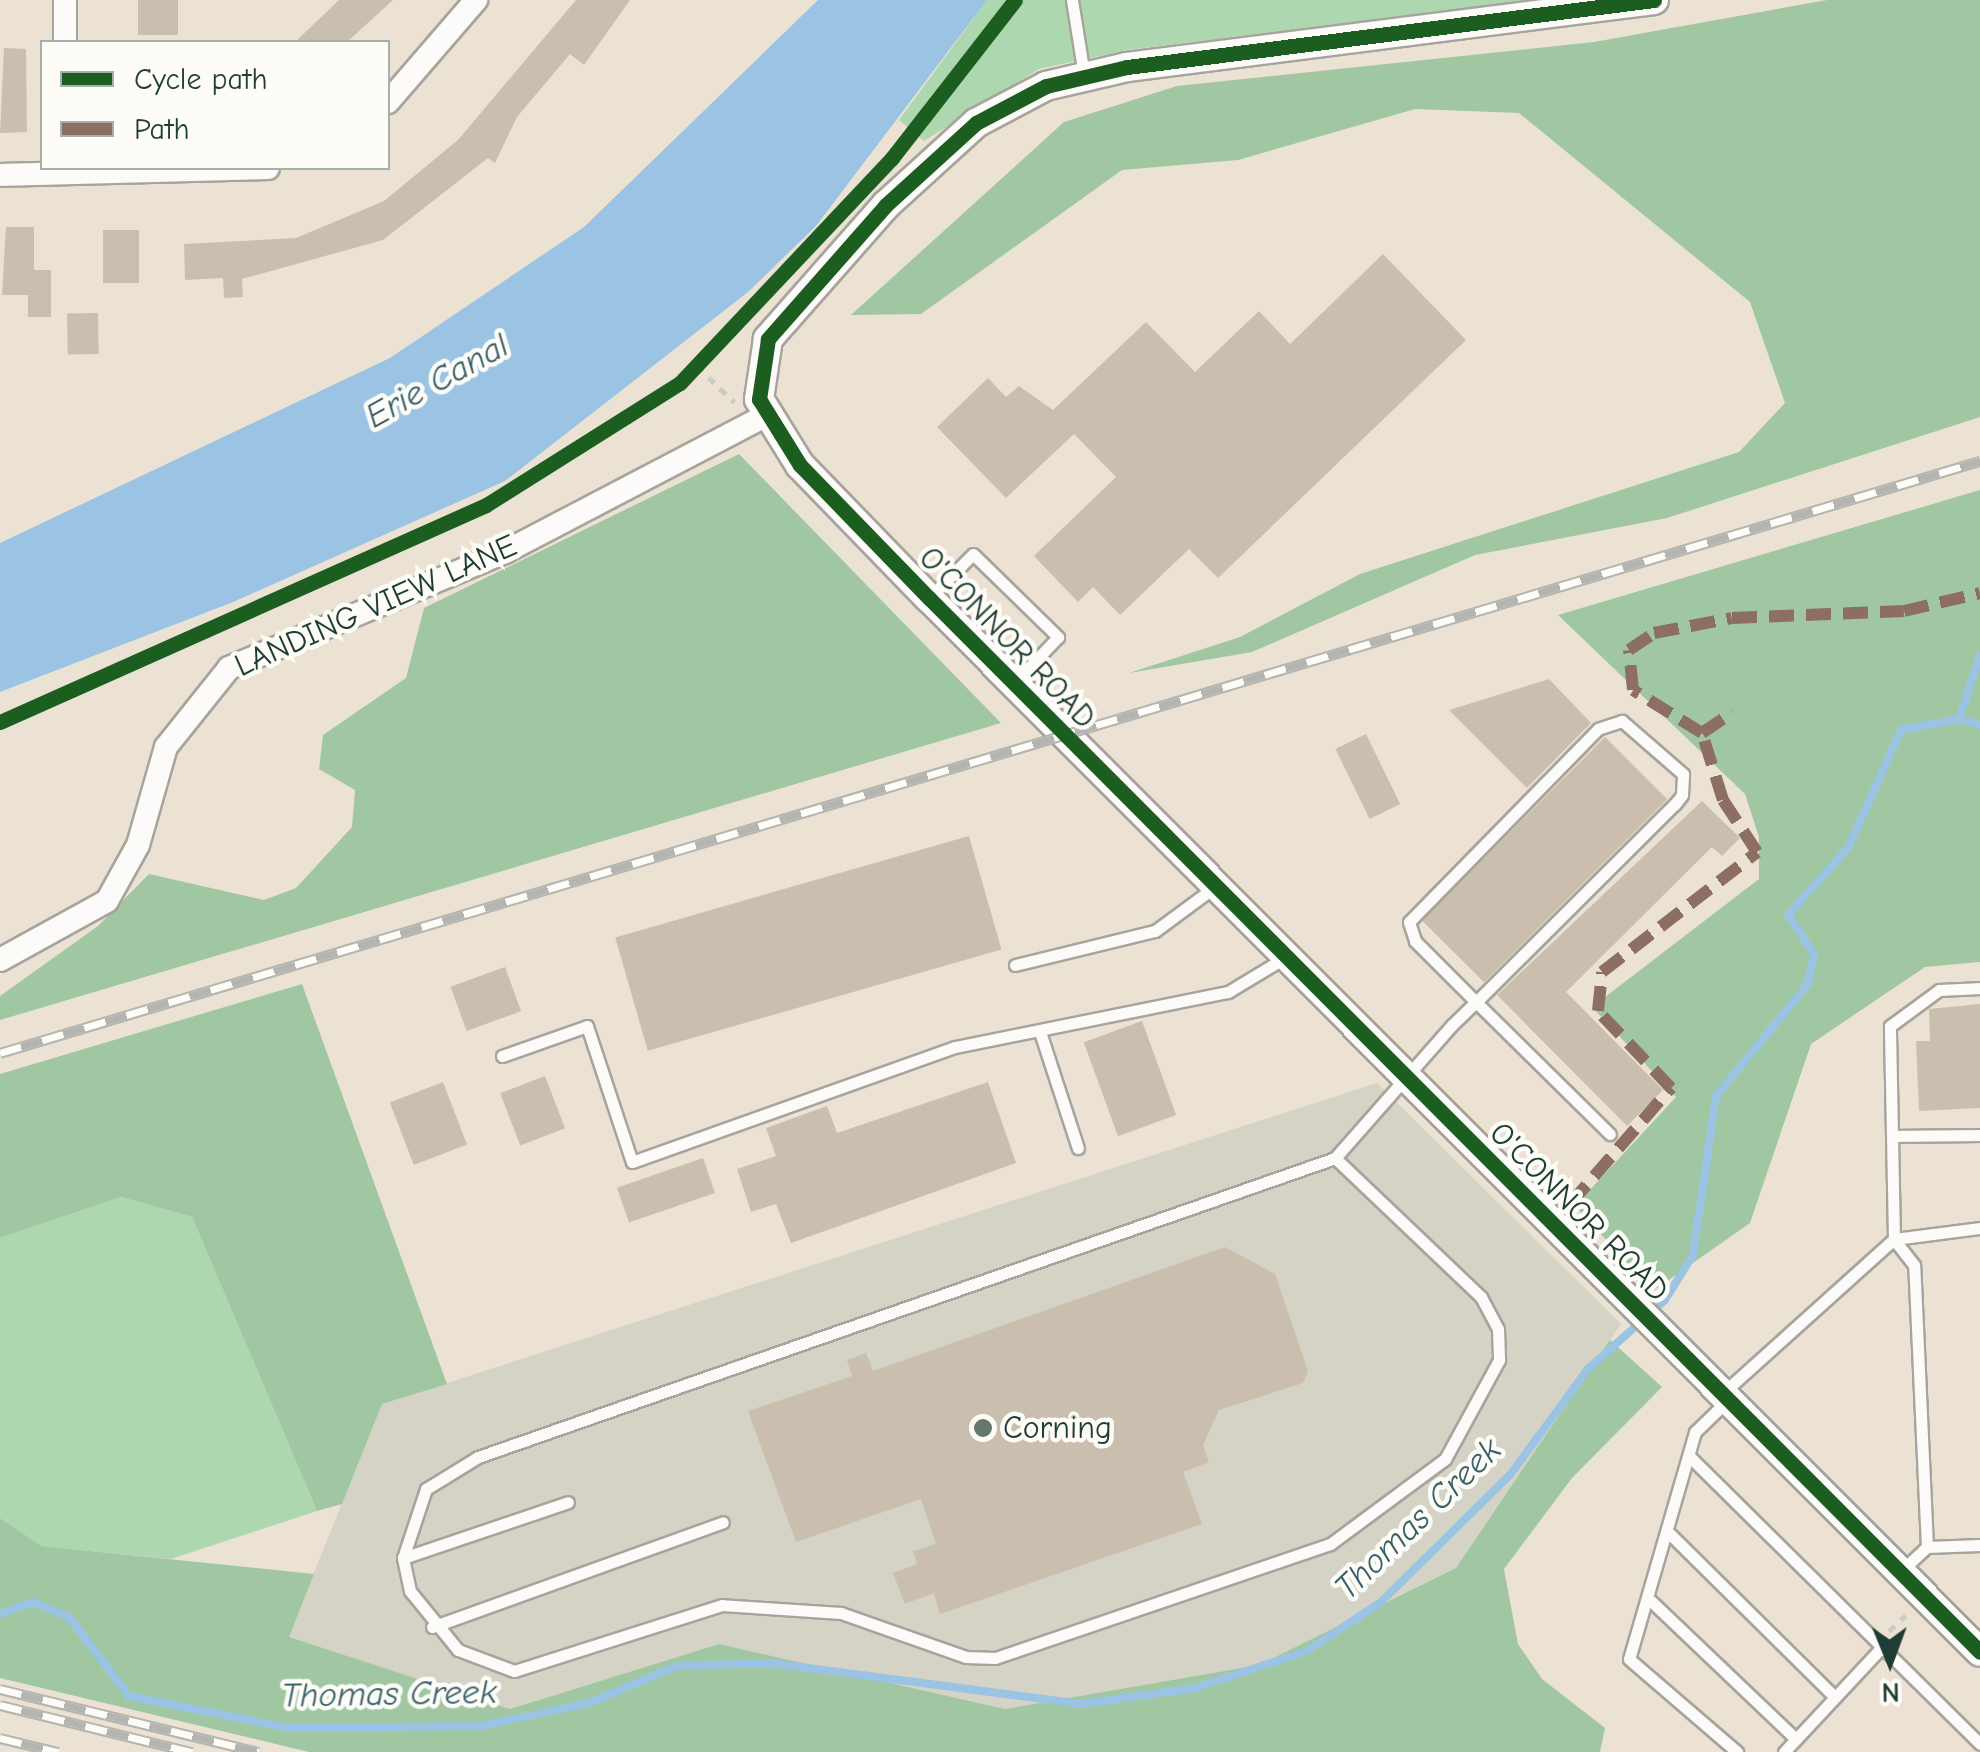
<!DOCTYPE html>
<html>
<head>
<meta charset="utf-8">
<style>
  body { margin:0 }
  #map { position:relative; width:1980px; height:1752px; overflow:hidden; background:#ebe2d4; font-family:"Comic Neue",sans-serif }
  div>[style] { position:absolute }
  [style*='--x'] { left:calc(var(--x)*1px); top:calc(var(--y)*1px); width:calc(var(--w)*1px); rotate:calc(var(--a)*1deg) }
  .industrial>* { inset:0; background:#d5d3c5 }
  .green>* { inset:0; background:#add7af }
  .forest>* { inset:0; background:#a0c7a2 }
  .water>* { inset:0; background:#9ac3e4 }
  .stream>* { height:8px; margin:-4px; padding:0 4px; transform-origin:4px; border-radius:4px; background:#9ac3e4 }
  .building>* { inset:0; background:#cabfaf; transform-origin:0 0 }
  .path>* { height:5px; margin-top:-2.5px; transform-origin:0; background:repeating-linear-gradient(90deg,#cbcbc7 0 8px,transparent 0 16px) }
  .roads { filter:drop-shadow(2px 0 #a6a49c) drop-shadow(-2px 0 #a6a49c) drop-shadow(0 2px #a6a49c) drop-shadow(0 -2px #a6a49c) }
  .service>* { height:11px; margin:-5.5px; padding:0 5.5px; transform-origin:5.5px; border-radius:5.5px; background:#fcfbf9 }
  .minor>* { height:22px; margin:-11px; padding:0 11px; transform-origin:11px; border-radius:11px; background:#fcfbf9 }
  .tertiary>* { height:28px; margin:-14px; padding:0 14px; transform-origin:14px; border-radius:14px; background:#fcfbf9 }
  .rail>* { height:11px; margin-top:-5.5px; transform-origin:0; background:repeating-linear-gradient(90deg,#fdfcf7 0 22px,#b3b5b2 0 44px); box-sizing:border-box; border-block:2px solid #b3b5b2 }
  .quiet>* { height:12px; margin-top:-6px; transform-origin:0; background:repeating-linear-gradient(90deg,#8d6e63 0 25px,transparent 0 37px) }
  .cycleway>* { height:15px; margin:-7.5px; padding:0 7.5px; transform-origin:7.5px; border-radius:7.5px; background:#1b5e20 }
  .dots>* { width:28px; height:28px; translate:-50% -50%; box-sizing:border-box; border:5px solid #fdfcf7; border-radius:50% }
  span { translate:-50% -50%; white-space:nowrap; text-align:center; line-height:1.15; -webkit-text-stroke:9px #fdfcf7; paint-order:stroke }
  .street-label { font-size:32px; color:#1f3d34 }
  .poi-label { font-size:32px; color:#1f3d34 }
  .left { translate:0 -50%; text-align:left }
  .water-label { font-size:35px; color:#39616b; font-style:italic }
  .legend { position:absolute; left:40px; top:40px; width:350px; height:130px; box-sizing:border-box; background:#fdfcf7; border:2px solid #a4b0a9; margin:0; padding:12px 18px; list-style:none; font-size:30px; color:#1f3d34 }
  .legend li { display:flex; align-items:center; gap:20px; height:50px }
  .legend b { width:50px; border:2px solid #a4b0a9 }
  .north { position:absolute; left:1840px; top:1612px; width:100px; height:100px; -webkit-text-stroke:8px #fdfcf7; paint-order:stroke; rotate:179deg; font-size:28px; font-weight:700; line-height:40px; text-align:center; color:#1f3d34 }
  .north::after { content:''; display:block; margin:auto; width:35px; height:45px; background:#1f3d34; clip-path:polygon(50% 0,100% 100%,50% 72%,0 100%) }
</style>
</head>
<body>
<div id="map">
  <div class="industrial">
    <div style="clip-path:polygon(1377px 1083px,1621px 1324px,1456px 1568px,1259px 1665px,1005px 1709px,719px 1644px,510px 1709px,288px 1637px,382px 1404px)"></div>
  </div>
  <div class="green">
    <div style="clip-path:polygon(987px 0,1544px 0,1127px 50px,1039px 69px,924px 141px,899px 120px)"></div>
    <div style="clip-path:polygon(121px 1197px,192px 1217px,317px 1511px,171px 1559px,40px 1546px,0 1518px,0 1238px)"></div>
  </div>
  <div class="forest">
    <div style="clip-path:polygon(1827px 0,1980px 0,1980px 417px,1667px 518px,1475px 555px,1252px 652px,1129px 673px,1240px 637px,1360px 574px,1739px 452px,1785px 403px,1750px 302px,1519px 113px,1415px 109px,1238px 160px,1122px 170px,921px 314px,851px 315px,1064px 122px,1177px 86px,1594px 42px)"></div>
    <div style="clip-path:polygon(739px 454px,1001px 723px,0 1020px,0 996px,98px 926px,149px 874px,264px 900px,296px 888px,352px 827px,355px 790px,319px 769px,323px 735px,406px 678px,424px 608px)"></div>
    <div style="clip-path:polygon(1980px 490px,1980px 962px,1925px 967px,1811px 1044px,1750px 1223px,1653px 1291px,1575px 1206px,1676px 1097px,1592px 1007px,1759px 879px,1759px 837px,1745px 794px,1558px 615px)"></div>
    <div style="clip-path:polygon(302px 984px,447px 1384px,382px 1404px,342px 1504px,317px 1511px,192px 1217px,121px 1197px,0 1238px,0 1074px)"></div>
    <div style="clip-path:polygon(1610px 1340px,1662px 1387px,1572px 1478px,1504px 1569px,1518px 1644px,1542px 1679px,1605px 1728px,1600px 1752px,309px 1752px,0 1678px,0 1518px,41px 1546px,314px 1574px,289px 1637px,510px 1709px,719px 1644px,1005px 1709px,1259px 1665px,1456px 1568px)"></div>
  </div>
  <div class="water">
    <div style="clip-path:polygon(818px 0,987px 0,816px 226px,748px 292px,505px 481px,233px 602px,0 692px,0 543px,390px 358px,584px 227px)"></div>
  </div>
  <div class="stream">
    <div style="--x:1959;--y:719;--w:67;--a:-71.8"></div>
    <div style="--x:0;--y:1614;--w:35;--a:-20"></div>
    <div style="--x:33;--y:1602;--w:39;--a:23"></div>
    <div style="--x:69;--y:1617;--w:99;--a:52.8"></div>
    <div style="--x:129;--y:1696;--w:163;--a:11.3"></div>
    <div style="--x:289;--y:1728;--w:192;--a:-0.6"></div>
    <div style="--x:481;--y:1726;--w:110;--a:-12"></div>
    <div style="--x:589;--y:1703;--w:95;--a:-22.8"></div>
    <div style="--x:677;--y:1666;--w:93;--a:-1.8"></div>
    <div style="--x:770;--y:1663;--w:315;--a:7.5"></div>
    <div style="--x:1082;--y:1704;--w:114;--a:-8.1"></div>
    <div style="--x:1195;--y:1688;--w:118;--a:-18.3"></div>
    <div style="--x:1307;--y:1651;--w:89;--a:-33.5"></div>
    <div style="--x:1381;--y:1602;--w:181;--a:-44.6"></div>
    <div style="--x:1510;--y:1475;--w:132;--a:-53.7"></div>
    <div style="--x:1588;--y:1369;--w:103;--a:-41.9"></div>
    <div style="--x:1665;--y:1300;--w:53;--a:-58.1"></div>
    <div style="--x:1693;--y:1255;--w:161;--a:-81.8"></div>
    <div style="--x:1716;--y:1096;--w:145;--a:-50.6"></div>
    <div style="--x:1808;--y:984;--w:31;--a:-79"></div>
    <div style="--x:1814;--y:954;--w:47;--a:-123.7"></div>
    <div style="--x:1788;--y:915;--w:90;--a:-48.2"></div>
    <div style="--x:1848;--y:848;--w:129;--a:-65.8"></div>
    <div style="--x:1901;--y:730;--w:59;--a:-10.7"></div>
    <div style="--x:1959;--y:719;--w:22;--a:16"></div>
  </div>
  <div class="building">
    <div style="left:138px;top:0;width:40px;height:35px"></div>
    <div style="clip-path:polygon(339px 0,393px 0,347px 42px,295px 42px)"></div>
    <div style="clip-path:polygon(576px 0,630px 0,584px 65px,570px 54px,517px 117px,495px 163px,488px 158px,383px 240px,242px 279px,243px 297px,224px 298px,223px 278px,185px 280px,184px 244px,296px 238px,384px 201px,458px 140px)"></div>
    <div style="clip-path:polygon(4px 48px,26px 49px,27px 132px,0 133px)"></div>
    <div style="clip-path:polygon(6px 227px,34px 227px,34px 270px,51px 270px,51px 317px,28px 317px,28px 295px,2px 295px)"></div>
    <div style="left:103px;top:230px;width:36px;height:53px"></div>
    <div style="clip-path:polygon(1383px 254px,1466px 340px,1218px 578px,1189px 549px,1120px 615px,1093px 587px,1078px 602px,1034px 556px,1116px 477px,1074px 434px,1006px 498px,937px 427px,988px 378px,1006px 397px,1019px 386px,1053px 410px,1146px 322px,1195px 372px,1259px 311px,1290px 344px)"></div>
    <div style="left:98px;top:313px;width:41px;height:31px;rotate:89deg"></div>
    <div style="clip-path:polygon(1549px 679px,1591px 723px,1527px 788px,1449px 710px)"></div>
    <div style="left:1366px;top:734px;width:78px;height:34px;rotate:64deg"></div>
    <div style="left:1605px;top:737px;width:88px;height:259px;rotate:45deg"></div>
    <div style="clip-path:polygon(1702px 801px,1740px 838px,1722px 856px,1712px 847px,1566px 992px,1663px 1090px,1627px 1126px,1497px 995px)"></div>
    <div style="left:969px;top:836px;width:118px;height:368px;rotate:74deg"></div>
    <div style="left:505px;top:967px;width:47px;height:58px;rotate:70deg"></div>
    <div style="clip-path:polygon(1980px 1004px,1980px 1108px,1919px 1111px,1916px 1041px,1930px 1041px,1929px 1009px)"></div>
    <div style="left:1142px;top:1021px;width:100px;height:62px;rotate:70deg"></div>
    <div style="left:545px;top:1076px;width:56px;height:48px;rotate:69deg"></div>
    <div style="left:443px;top:1082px;width:67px;height:57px;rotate:69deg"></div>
    <div style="clip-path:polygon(988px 1082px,1016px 1163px,791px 1243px,776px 1204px,751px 1212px,737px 1169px,776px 1156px,766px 1128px,827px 1106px,837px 1133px)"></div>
    <div style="left:703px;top:1158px;width:37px;height:91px;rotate:71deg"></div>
    <div style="clip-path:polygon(1225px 1247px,1275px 1274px,1308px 1371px,1303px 1383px,1219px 1410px,1203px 1445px,1209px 1462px,1183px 1472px,1202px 1524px,940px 1614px,934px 1593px,905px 1604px,893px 1573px,917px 1564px,913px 1551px,936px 1544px,921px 1499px,796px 1542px,748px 1411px,852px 1376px,847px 1360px,866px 1353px,873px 1371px)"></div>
  </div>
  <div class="path">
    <div style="--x:697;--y:366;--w:52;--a:44.2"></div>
    <div style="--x:1889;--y:1631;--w:23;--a:-43"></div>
  </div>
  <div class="roads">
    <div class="service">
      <div style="--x:1072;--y:0;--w:76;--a:80.9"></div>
      <div style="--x:929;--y:598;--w:62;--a:-45"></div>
      <div style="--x:973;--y:554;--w:119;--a:44.3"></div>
      <div style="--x:1058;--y:637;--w:64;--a:133.7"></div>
      <div style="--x:1015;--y:965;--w:144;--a:-13.7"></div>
      <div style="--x:1155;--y:931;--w:76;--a:-36.4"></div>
      <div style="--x:1040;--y:1032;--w:122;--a:71.9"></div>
      <div style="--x:502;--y:1056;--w:90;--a:-19.4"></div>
      <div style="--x:587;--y:1026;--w:143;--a:71.7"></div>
      <div style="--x:632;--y:1162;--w:343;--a:-19.6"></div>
      <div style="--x:955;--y:1047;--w:278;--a:-11.4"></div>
      <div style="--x:1228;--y:992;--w:68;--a:-31.1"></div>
      <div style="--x:1893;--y:1136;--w:87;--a:-0.7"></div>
      <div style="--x:1335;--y:1158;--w:202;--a:43.6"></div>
      <div style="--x:1481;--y:1297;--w:36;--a:62"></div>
      <div style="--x:1498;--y:1329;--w:31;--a:88"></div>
      <div style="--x:1499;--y:1360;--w:113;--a:118.6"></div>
      <div style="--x:1445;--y:1459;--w:143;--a:143.5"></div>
      <div style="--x:1330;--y:1544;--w:354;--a:161.2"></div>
      <div style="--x:995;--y:1658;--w:29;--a:-178"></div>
      <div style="--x:966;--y:1657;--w:133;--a:-160.6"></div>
      <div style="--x:841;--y:1613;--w:119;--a:-176.2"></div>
      <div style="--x:722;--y:1605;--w:218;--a:162.4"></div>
      <div style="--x:514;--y:1671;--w:60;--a:-159.4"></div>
      <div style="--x:458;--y:1650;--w:76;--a:-129.1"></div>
      <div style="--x:410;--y:1591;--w:34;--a:-102"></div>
      <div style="--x:403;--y:1558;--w:73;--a:-71.6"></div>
      <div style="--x:426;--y:1489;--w:61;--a:-31.6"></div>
      <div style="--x:478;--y:1457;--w:908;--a:-19.23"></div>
      <div style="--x:1335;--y:1158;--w:177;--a:-48.7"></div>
      <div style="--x:1452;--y:1025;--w:33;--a:-44"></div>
      <div style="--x:1476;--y:1002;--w:281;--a:-44.9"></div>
      <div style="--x:1675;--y:804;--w:11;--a:-52"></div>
      <div style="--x:1682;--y:795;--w:21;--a:-87"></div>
      <div style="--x:1683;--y:774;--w:81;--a:-139"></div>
      <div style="--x:1622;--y:721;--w:25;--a:162"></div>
      <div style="--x:1598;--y:729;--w:270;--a:134.4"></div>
      <div style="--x:1409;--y:922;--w:20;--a:72"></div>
      <div style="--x:1415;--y:941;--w:86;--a:45"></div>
      <div style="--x:1476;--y:1002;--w:188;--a:44.6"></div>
      <div style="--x:1724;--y:1392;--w:229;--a:-42"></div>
      <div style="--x:1894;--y:1239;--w:87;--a:-7.3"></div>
      <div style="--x:1728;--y:1400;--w:46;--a:135.9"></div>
      <div style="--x:1695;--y:1432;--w:236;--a:106.2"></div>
      <div style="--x:1629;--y:1659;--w:143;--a:40.7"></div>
      <div style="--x:1689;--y:1456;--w:409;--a:44.7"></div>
      <div style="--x:1670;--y:1534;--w:232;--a:44.7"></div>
      <div style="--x:1927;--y:1547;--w:53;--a:-2.2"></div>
      <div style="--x:403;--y:1558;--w:174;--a:-18.7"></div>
      <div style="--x:1900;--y:1572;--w:37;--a:-43"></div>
      <div style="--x:1927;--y:1547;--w:282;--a:-92.6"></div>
      <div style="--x:1914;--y:1265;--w:33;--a:-128"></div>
      <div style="--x:1894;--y:1239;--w:213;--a:-91.1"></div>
      <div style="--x:1890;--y:1026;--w:61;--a:-36.3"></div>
      <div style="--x:1939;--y:990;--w:41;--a:-2.8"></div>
      <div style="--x:1651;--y:1601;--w:200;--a:43.6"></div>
      <div style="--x:432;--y:1627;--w:309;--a:-19.8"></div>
      <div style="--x:1784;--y:1752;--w:142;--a:-47"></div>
    </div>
    <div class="minor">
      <div style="--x:65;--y:0;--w:42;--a:90"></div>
      <div style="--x:388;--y:102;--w:135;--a:-49.2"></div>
      <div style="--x:0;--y:175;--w:268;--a:-1.5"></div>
      <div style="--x:0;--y:960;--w:122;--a:-28.9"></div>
      <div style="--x:107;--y:901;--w:64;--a:-61"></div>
      <div style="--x:138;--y:845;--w:102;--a:-74.1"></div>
      <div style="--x:166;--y:747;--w:101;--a:-51.4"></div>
      <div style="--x:229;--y:668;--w:299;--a:-22.8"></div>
      <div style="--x:505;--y:552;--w:291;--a:-27.6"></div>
    </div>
    <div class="tertiary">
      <div style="--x:1654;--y:0;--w:531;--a:172.75"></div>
      <div style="--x:1127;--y:67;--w:83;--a:166.8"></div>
      <div style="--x:1046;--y:86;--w:79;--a:152.1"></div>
      <div style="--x:976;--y:123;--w:122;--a:137.7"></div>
      <div style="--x:886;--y:205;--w:179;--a:131.4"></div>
      <div style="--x:768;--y:339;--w:61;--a:98.5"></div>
      <div style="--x:759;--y:399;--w:78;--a:58.2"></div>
      <div style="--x:800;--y:465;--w:185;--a:45.9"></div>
      <div style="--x:929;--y:598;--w:1488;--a:45.08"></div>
    </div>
  </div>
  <div class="rail">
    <div style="--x:0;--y:1053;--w:2067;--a:-16.65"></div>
    <div style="--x:0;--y:1689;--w:266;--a:13.7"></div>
    <div style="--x:0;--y:1705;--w:198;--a:13.8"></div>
    <div style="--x:0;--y:1738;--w:60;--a:13.6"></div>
  </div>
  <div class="quiet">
    <div style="--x:1702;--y:733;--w:37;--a:-34"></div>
    <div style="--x:1570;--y:1204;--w:154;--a:-49"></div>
    <div style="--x:1671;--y:1088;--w:106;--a:-133.5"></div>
    <div style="--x:1598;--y:1011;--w:39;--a:-84"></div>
    <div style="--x:1602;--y:972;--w:196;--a:-37.7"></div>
    <div style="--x:1757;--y:852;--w:62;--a:-123.2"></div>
    <div style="--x:1723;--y:800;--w:70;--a:-107.4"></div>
    <div style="--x:1702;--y:733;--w:81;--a:-148.1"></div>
    <div style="--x:1633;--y:690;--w:40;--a:-95.7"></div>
    <div style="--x:1629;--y:650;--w:30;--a:-34"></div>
    <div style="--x:1654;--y:633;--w:79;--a:-10.9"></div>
    <div style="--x:1732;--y:618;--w:172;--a:-2.3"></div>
    <div style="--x:1904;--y:611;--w:78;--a:-13.3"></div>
  </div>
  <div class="cycleway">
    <div style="--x:1654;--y:0;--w:531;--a:172.75"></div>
    <div style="--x:1127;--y:67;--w:83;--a:166.8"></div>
    <div style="--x:1046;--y:86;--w:79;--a:152.1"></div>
    <div style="--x:976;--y:123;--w:122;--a:137.7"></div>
    <div style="--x:886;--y:205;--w:179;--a:131.4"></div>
    <div style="--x:768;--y:339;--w:61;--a:98.5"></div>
    <div style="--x:759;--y:399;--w:78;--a:58.2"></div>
    <div style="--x:800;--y:465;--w:185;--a:45.9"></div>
    <div style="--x:929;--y:598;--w:1488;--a:45.08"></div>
    <div style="--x:0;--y:722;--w:532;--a:-24.06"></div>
    <div style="--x:486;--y:505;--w:229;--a:-32.2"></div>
    <div style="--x:680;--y:383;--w:309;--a:-46.7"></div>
    <div style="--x:892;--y:158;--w:200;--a:-52.1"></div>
  </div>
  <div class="dots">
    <div style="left:983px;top:1428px;background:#66776c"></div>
  </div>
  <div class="street-label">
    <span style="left:376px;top:606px;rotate:-24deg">LANDING VIEW LANE</span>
    <span style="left:1007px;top:638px;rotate:46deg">O'CONNOR ROAD</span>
    <span style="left:1579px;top:1212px;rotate:45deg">O'CONNOR ROAD</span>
  </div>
  <div class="poi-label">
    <span class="left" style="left:1003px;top:1428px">Corning</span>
  </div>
  <div class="water-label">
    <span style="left:437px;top:381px;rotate:-29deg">Erie Canal</span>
    <span style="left:1418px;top:1519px;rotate:-44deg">Thomas Creek</span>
    <span style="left:389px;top:1694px;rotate:-1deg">Thomas Creek</span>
  </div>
  <ul class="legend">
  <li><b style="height:12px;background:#1b5e20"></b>Cycle path</li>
  <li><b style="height:12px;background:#8d6e63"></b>Path</li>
  </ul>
  <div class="north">N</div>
</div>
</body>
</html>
